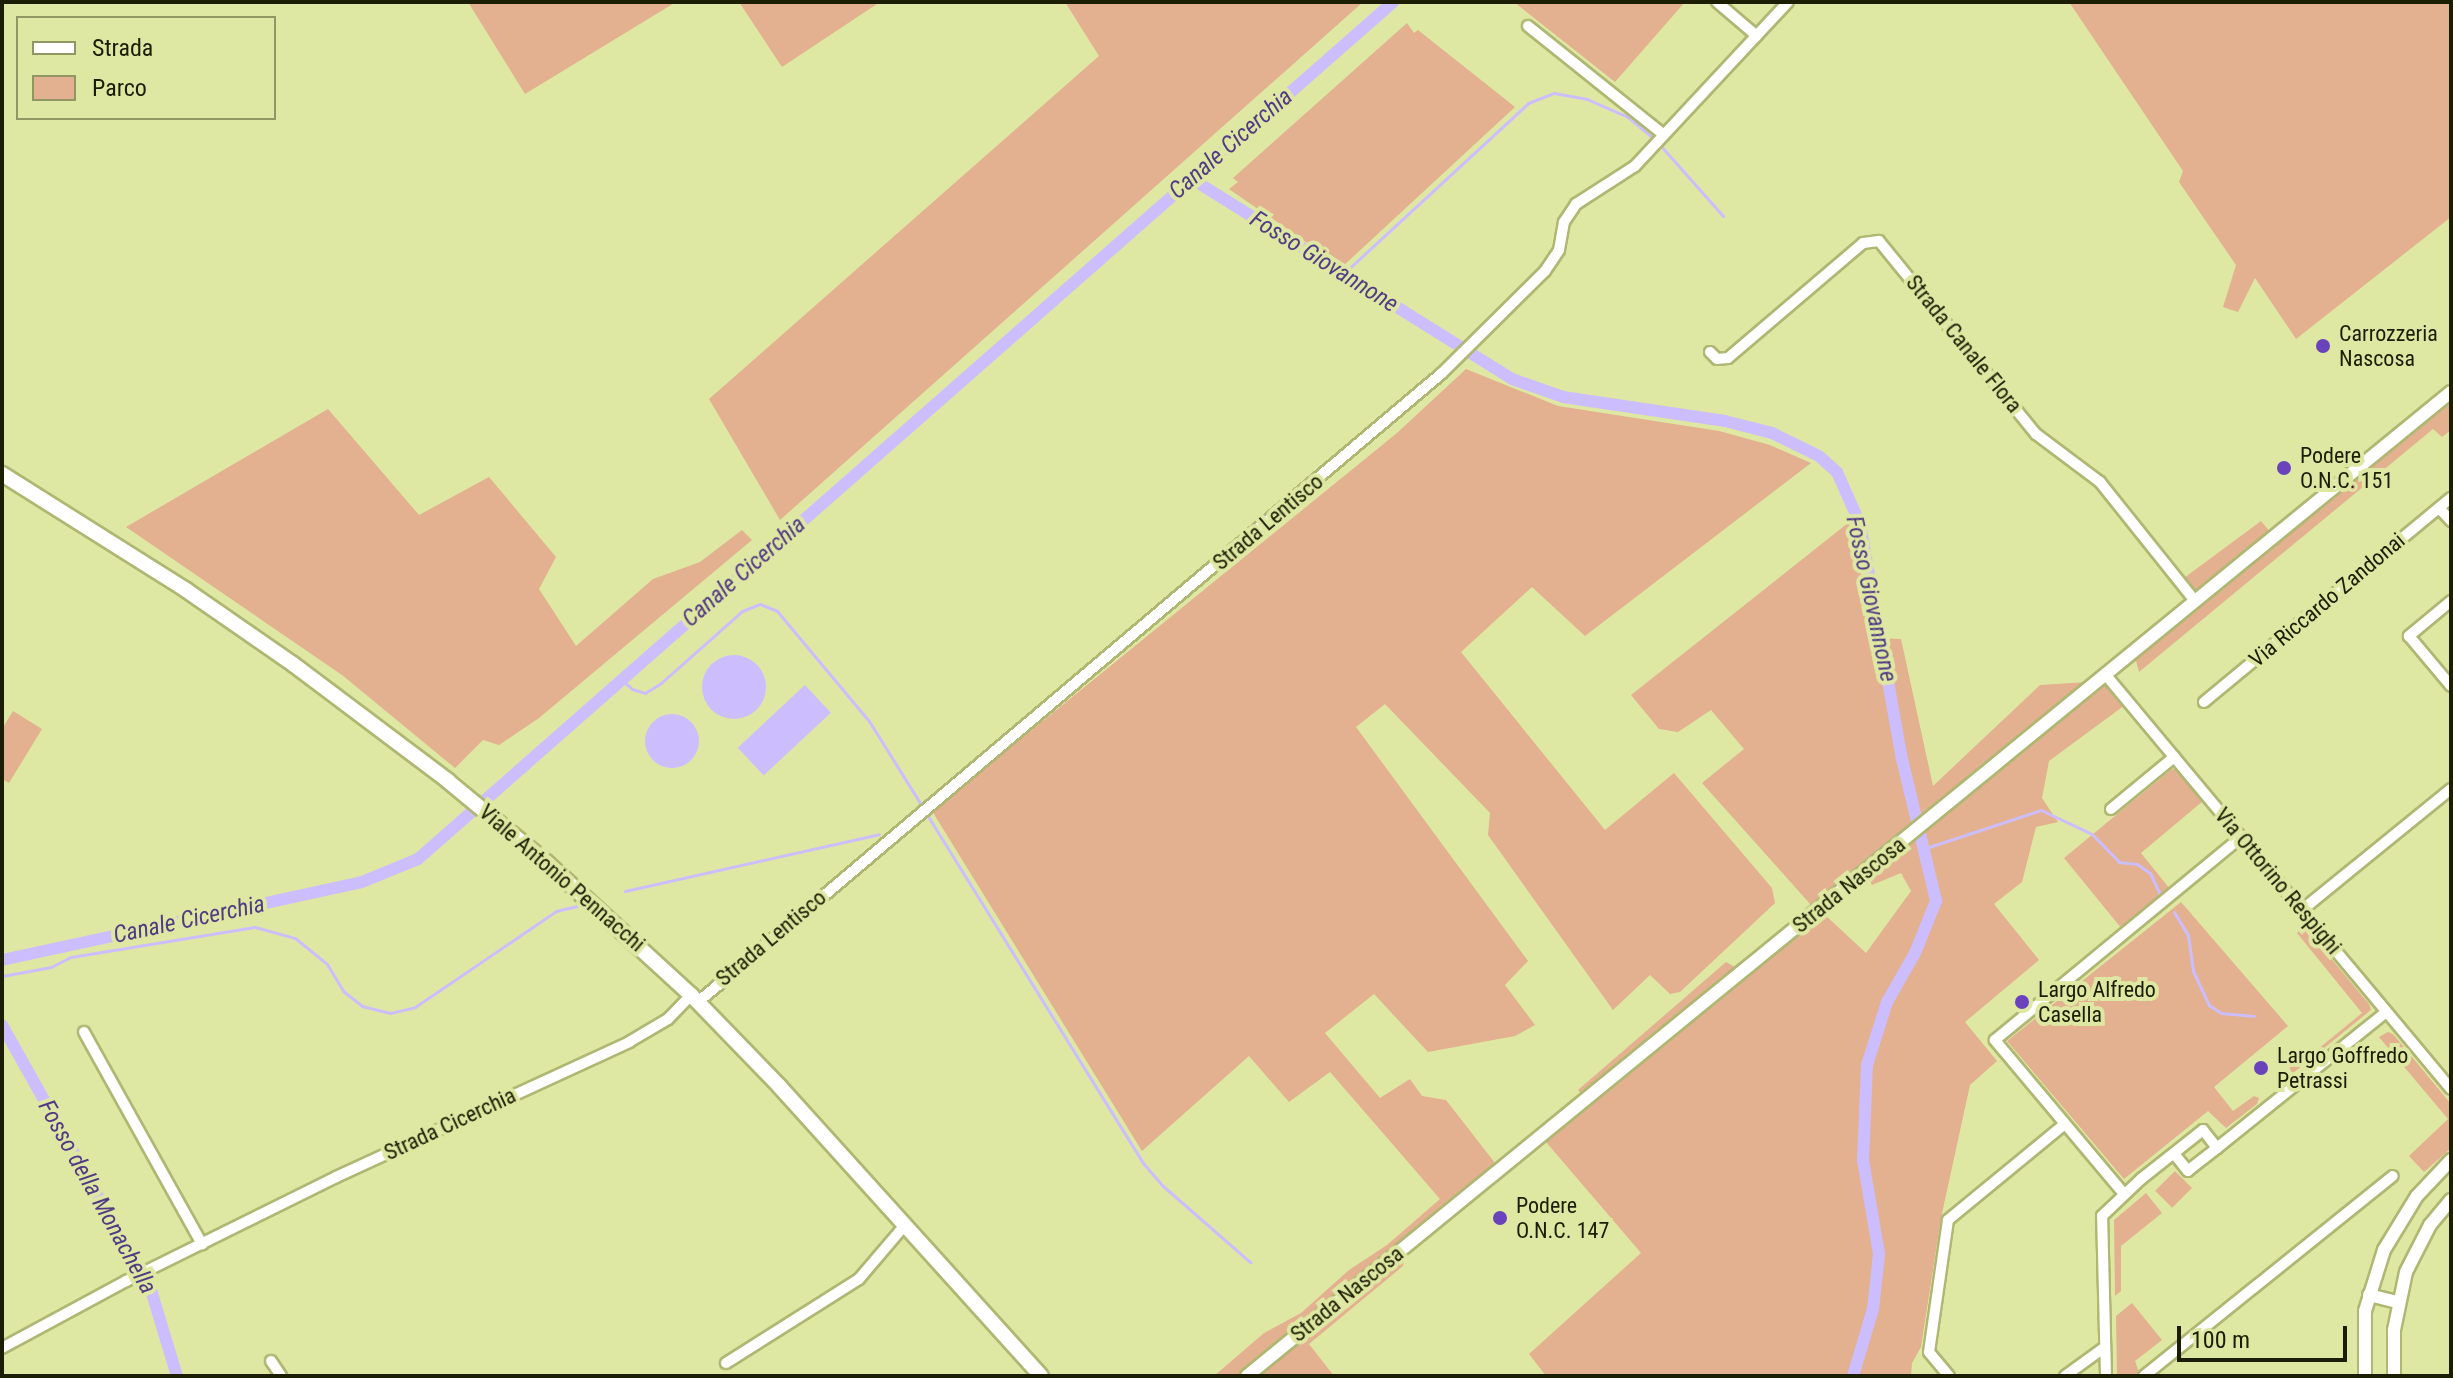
<!DOCTYPE html>
<html>
<head>
<meta charset="utf-8">
<style>
  body { margin:0 }
  #map { position:relative; width:2453px; height:1378px; overflow:hidden; background:#dfe8a2; font-family:"Roboto Condensed",sans-serif }
  div>[style] { position:absolute }
  [style*='--x'] { left:calc(var(--x)*1px); top:calc(var(--y)*1px); width:calc(var(--w)*1px); rotate:calc(var(--a)*1deg) }
  .green>* { inset:0; background:#e3b090; transform-origin:0 0 }
  .water>* { inset:0; background:#ccbefe; transform-origin:0 0 }
  .round { border-radius:50% }
  .stream>* { height:3px; margin:-1.5px; padding:0 1.5px; transform-origin:1.5px; border-radius:1.5px; background:#ccbefe }
  .canal>* { height:12px; margin:-6px; padding:0 6px; transform-origin:6px; border-radius:6px; background:#ccbefe }
  .roads { filter:drop-shadow(2px 0 #afb772) drop-shadow(-2px 0 #afb772) drop-shadow(0 2px #afb772) drop-shadow(0 -2px #afb772) }
  .minor>* { height:10px; margin:-5px; padding:0 5px; transform-origin:5px; border-radius:5px; background:#fff }
  .tertiary>* { height:12px; margin:-6px; padding:0 6px; transform-origin:6px; border-radius:6px; background:#fff }
  .secondary>* { height:14px; margin:-7px; padding:0 7px; transform-origin:7px; border-radius:7px; background:#fff }
  .dots>* { width:22px; height:22px; translate:-50% -50%; box-sizing:border-box; border:4px solid #dfe8a2; border-radius:50% }
  span { translate:-50% -50%; white-space:nowrap; text-align:center; line-height:1.15; -webkit-text-stroke:8px #dfe8a2; paint-order:stroke }
  .poi-label { font-size:22px; color:#1b1e03 }
  .left { translate:0 -50%; text-align:left }
  .street-label { font-size:22px; color:#1b1e03 }
  .water-label { font-size:24px; color:#513b85; font-style:italic }
  .frame { position:absolute; inset:0; border:4px solid #1b1e03; pointer-events:none }
  .legend { position:absolute; left:16px; top:16px; width:260px; height:104px; box-sizing:border-box; background:#dfe8a2; border:2px solid #919762; margin:0; padding:10px 14px; list-style:none; font-size:24px; color:#1b1e03 }
  .legend li { display:flex; align-items:center; gap:16px; height:40px }
  .legend b { width:40px; border:2px solid #919762 }
  .scale { position:absolute; left:2177px; top:1326px; width:170px; height:36px; box-sizing:border-box; border:4px solid #1b1e03; border-top:0; padding-left:10px; font-size:24px; line-height:28px; white-space:nowrap; color:#1b1e03; -webkit-text-stroke:6px #dfe8a2; paint-order:stroke }
</style>
</head>
<body>
<div id="map">
  <div class="green">
    <div style="clip-path:polygon(468px 2px,676px 2px,525px 94px)"></div>
    <div style="clip-path:polygon(739px 2px,880px 2px,782px 67px)"></div>
    <div style="clip-path:polygon(1065px 2px,1363px 2px,780px 520px,709px 399px,1099px 56px)"></div>
    <div style="clip-path:polygon(1514px 2px,1685px 2px,1615px 82px)"></div>
    <div style="clip-path:polygon(2069px 2px,2451px 2px,2451px 217px,2296px 339px,2255px 278px,2238px 312px,2223px 307px,2236px 265px,2179px 182px,2183px 171px)"></div>
    <div style="clip-path:polygon(1407px 23px,1414px 33px,1418px 30px,1515px 107px,1342px 267px,1229px 189px,1238px 182px,1233px 178px)"></div>
    <div style="clip-path:polygon(1466px 369px,1558px 406px,1719px 431px,1770px 445px,1811px 463px,1585px 636px,1532px 587px,1461px 652px,1605px 830px,1674px 773px,1772px 888px,1775px 903px,1680px 992px,1670px 994px,1650px 975px,1613px 1010px,1488px 835px,1490px 813px,1385px 704px,1356px 727px,1528px 961px,1505px 985px,1535px 1025px,1515px 1036px,1428px 1052px,1374px 994px,1325px 1033px,1380px 1098px,1410px 1079px,1422px 1096px,1446px 1100px,1495px 1163px,1409px 1234px,1403px 1266px,1309px 1344px,1334px 1376px,1214px 1376px,1264px 1333px,1301px 1313px,1349px 1270px,1387px 1245px,1440px 1199px,1330px 1072px,1289px 1102px,1249px 1056px,1142px 1151px,932px 811px,1397px 433px)"></div>
    <div style="clip-path:polygon(2451px 396px,2451px 430px,2442px 437px,2433px 429px,2139px 672px,2135px 657px,2192px 610px,2184px 578px,2261px 521px,2276px 539px)"></div>
    <div style="clip-path:polygon(328px 409px,419px 515px,489px 477px,556px 557px,539px 589px,576px 646px,653px 579px,700px 562px,742px 530px,752px 540px,539px 718px,499px 745px,483px 740px,455px 768px,342px 675px,126px 527px)"></div>
    <div style="clip-path:polygon(1848px 523px,1853px 528px,1873px 638px,1901px 639px,1933px 786px,2040px 685px,2104px 681px,2125px 705px,2049px 761px,2042px 798px,2058px 822px,2036px 827px,2022px 882px,1994px 904px,2039px 960px,1965px 1022px,1997px 1061px,1970px 1085px,1941px 1218px,1921px 1347px,1912px 1363px,1911px 1376px,1546px 1376px,1529px 1354px,1641px 1253px,1546px 1142px,1591px 1104px,1578px 1090px,1726px 962px,1749px 975px,1824px 914px,1866px 953px,1911px 891px,1901px 873px,1872px 885px,1862px 863px,1811px 905px,1702px 783px,1744px 749px,1711px 710px,1678px 732px,1659px 729px,1631px 695px)"></div>
    <div style="clip-path:polygon(13px 711px,42px 729px,9px 783px,2px 779px,2px 729px)"></div>
    <div style="clip-path:polygon(2172px 769px,2178px 770px,2203px 801px,2141px 853px,2170px 889px,2122px 929px,2064px 858px)"></div>
    <div style="clip-path:polygon(2181px 902px,2288px 1026px,2214px 1087px,2233px 1111px,2254px 1096px,2259px 1098px,2257px 1104px,2226px 1128px,2208px 1111px,2124px 1179px,2007px 1041px)"></div>
    <div style="clip-path:polygon(2304px 926px,2369px 1004px,2371px 1010px,2292px 1074px,2289px 1066px,2308px 1050px,2312px 1054px,2362px 1013px,2297px 933px)"></div>
    <div style="clip-path:polygon(2388px 1032px,2393px 1034px,2451px 1104px,2451px 1148px,2424px 1172px,2409px 1156px,2448px 1119px,2379px 1037px)"></div>
    <div style="left:2175px;top:1171px;width:24px;height:28px;rotate:45deg"></div>
    <div style="clip-path:polygon(2146px 1193px,2162px 1213px,2121px 1246px,2121px 1291px,2115px 1296px,2114px 1220px)"></div>
    <div style="clip-path:polygon(2132px 1303px,2162px 1340px,2135px 1361px,2139px 1372px,2134px 1376px,2117px 1376px,2116px 1316px)"></div>
  </div>
  <div class="water">
    <div class="round" style="left:702px;top:655px;width:64px;height:64px"></div>
    <div style="left:805px;top:685px;width:38px;height:92px;rotate:47deg"></div>
    <div class="round" style="left:645px;top:714px;width:54px;height:54px"></div>
  </div>
  <div class="stream">
    <div style="--x:1660;--y:145;--w:95;--a:48.4"></div>
    <div style="--x:1343;--y:274;--w:252;--a:-42.7"></div>
    <div style="--x:1528;--y:103;--w:28;--a:-21"></div>
    <div style="--x:1554;--y:93;--w:34;--a:10"></div>
    <div style="--x:1587;--y:99;--w:45;--a:23.7"></div>
    <div style="--x:1628;--y:117;--w:34;--a:40"></div>
    <div style="--x:622;--y:680;--w:13;--a:42"></div>
    <div style="--x:632;--y:689;--w:14;--a:17"></div>
    <div style="--x:645;--y:693;--w:19;--a:-32"></div>
    <div style="--x:661;--y:683;--w:108;--a:-41.6"></div>
    <div style="--x:742;--y:611;--w:19;--a:-21"></div>
    <div style="--x:760;--y:604;--w:18;--a:22"></div>
    <div style="--x:777;--y:611;--w:143;--a:50.1"></div>
    <div style="--x:869;--y:721;--w:100;--a:58.1"></div>
    <div style="--x:926;--y:813;--w:412;--a:58.2"></div>
    <div style="--x:1143;--y:1163;--w:30;--a:49"></div>
    <div style="--x:1163;--y:1186;--w:116;--a:41.1"></div>
    <div style="--x:1923;--y:849;--w:124;--a:-18.3"></div>
    <div style="--x:2041;--y:810;--w:56;--a:25.2"></div>
    <div style="--x:2092;--y:834;--w:39;--a:46"></div>
    <div style="--x:2119;--y:862;--w:18;--a:6"></div>
    <div style="--x:2137;--y:864;--w:16;--a:35"></div>
    <div style="--x:2150;--y:873;--w:26;--a:65"></div>
    <div style="--x:625;--y:891;--w:260;--a:-12.6"></div>
    <div style="--x:2174;--y:912;--w:27;--a:59"></div>
    <div style="--x:2188;--y:935;--w:36;--a:82"></div>
    <div style="--x:2193;--y:971;--w:38;--a:65"></div>
    <div style="--x:2209;--y:1005;--w:14;--a:34"></div>
    <div style="--x:2221;--y:1013;--w:33;--a:5"></div>
    <div style="--x:2;--y:976;--w:50;--a:-10.4"></div>
    <div style="--x:51;--y:967;--w:22;--a:-27"></div>
    <div style="--x:71;--y:957;--w:186;--a:-9.3"></div>
    <div style="--x:255;--y:927;--w:41;--a:15.4"></div>
    <div style="--x:295;--y:938;--w:41;--a:39.1"></div>
    <div style="--x:327;--y:964;--w:31;--a:59"></div>
    <div style="--x:343;--y:991;--w:24;--a:38"></div>
    <div style="--x:362;--y:1006;--w:29;--a:14"></div>
    <div style="--x:390;--y:1013;--w:26;--a:-13"></div>
    <div style="--x:415;--y:1007;--w:171;--a:-34.2"></div>
    <div style="--x:556;--y:911;--w:23;--a:-13"></div>
  </div>
  <div class="canal">
    <div style="--x:1192;--y:179;--w:377;--a:32"></div>
    <div style="--x:1512;--y:379;--w:54;--a:19.4"></div>
    <div style="--x:1563;--y:397;--w:164;--a:8.4"></div>
    <div style="--x:1725;--y:421;--w:49;--a:14.3"></div>
    <div style="--x:1772;--y:433;--w:52;--a:26.1"></div>
    <div style="--x:1819;--y:456;--w:24;--a:42"></div>
    <div style="--x:1837;--y:472;--w:57;--a:66.1"></div>
    <div style="--x:1860;--y:524;--w:239;--a:79.9"></div>
    <div style="--x:1902;--y:759;--w:146;--a:76.5"></div>
    <div style="--x:1936;--y:901;--w:56;--a:112"></div>
    <div style="--x:1915;--y:953;--w:56;--a:119.7"></div>
    <div style="--x:1887;--y:1002;--w:66;--a:107.6"></div>
    <div style="--x:1867;--y:1065;--w:95;--a:92.4"></div>
    <div style="--x:1863;--y:1160;--w:95;--a:80.3"></div>
    <div style="--x:1879;--y:1254;--w:55;--a:96.2"></div>
    <div style="--x:1873;--y:1309;--w:70;--a:106.6"></div>
    <div style="--x:2;--y:960;--w:368;--a:-12.2"></div>
    <div style="--x:362;--y:882;--w:61;--a:-22.3"></div>
    <div style="--x:418;--y:859;--w:1298;--a:-41.31"></div>
    <div style="--x:2;--y:1025;--w:304;--a:60.7"></div>
    <div style="--x:151;--y:1290;--w:90;--a:73.2"></div>
  </div>
  <div class="roads">
    <div class="minor">
      <div style="--x:1717;--y:2;--w:52;--a:40.4"></div>
      <div style="--x:1528;--y:26;--w:174;--a:38.7"></div>
      <div style="--x:1710;--y:352;--w:10;--a:45"></div>
      <div style="--x:1717;--y:359;--w:11;--a:-5"></div>
      <div style="--x:1728;--y:358;--w:177;--a:-40.4"></div>
      <div style="--x:1863;--y:243;--w:16;--a:-7"></div>
      <div style="--x:1879;--y:241;--w:249;--a:50.9"></div>
      <div style="--x:2036;--y:434;--w:80;--a:36.9"></div>
      <div style="--x:2100;--y:482;--w:152;--a:51.4"></div>
      <div style="--x:2439;--y:508;--w:18;--a:47"></div>
      <div style="--x:2451;--y:601;--w:55;--a:140.2"></div>
      <div style="--x:2409;--y:636;--w:65;--a:50"></div>
      <div style="--x:2105;--y:674;--w:540;--a:50.18"></div>
      <div style="--x:2204;--y:702;--w:320;--a:-39.6"></div>
      <div style="--x:2111;--y:809;--w:82;--a:-39.5"></div>
      <div style="--x:2302;--y:910;--w:192;--a:-39.1"></div>
      <div style="--x:698;--y:1002;--w:973;--a:-40.21"></div>
      <div style="--x:1441;--y:374;--w:146;--a:-44.7"></div>
      <div style="--x:1545;--y:271;--w:25;--a:-56"></div>
      <div style="--x:1559;--y:250;--w:28;--a:-80"></div>
      <div style="--x:1564;--y:222;--w:22;--a:-56"></div>
      <div style="--x:1576;--y:204;--w:70;--a:-32.8"></div>
      <div style="--x:1635;--y:166;--w:224;--a:-47"></div>
      <div style="--x:84;--y:1032;--w:243;--a:60.9"></div>
      <div style="--x:2217;--y:1148;--w:217;--a:-38.8"></div>
      <div style="--x:2124;--y:1194;--w:201;--a:-130"></div>
      <div style="--x:1995;--y:1040;--w:319;--a:-39.5"></div>
      <div style="--x:2;--y:1348;--w:141;--a:-28.4"></div>
      <div style="--x:126;--y:1281;--w:234;--a:-26.3"></div>
      <div style="--x:336;--y:1177;--w:323;--a:-24.7"></div>
      <div style="--x:629;--y:1042;--w:45;--a:-30.5"></div>
      <div style="--x:668;--y:1019;--w:33;--a:-46"></div>
      <div style="--x:271;--y:1361;--w:18;--a:56"></div>
      <div style="--x:726;--y:1363;--w:157;--a:-32.3"></div>
      <div style="--x:859;--y:1279;--w:71;--a:-49.6"></div>
      <div style="--x:1949;--y:1376;--w:31;--a:-130"></div>
      <div style="--x:1929;--y:1352;--w:133;--a:-81.8"></div>
      <div style="--x:1948;--y:1220;--w:151;--a:-39.4"></div>
      <div style="--x:2065;--y:1376;--w:49;--a:-35.9"></div>
      <div style="--x:2106;--y:1376;--w:160;--a:-91.4"></div>
      <div style="--x:2102;--y:1216;--w:54;--a:-43.5"></div>
      <div style="--x:2141;--y:1179;--w:79;--a:-38.3"></div>
      <div style="--x:2203;--y:1130;--w:23;--a:52"></div>
      <div style="--x:2217;--y:1148;--w:37;--a:142"></div>
      <div style="--x:2188;--y:1171;--w:22;--a:-129"></div>
      <div style="--x:2144;--y:1376;--w:319;--a:-38.8"></div>
    </div>
    <div class="tertiary">
      <div style="--x:2369;--y:1295;--w:30;--a:14"></div>
      <div style="--x:1247;--y:1376;--w:1555;--a:-39.26"></div>
      <div style="--x:2365;--y:1376;--w:65;--a:-90"></div>
      <div style="--x:2365;--y:1311;--w:64;--a:-72.7"></div>
      <div style="--x:2384;--y:1250;--w:63;--a:-58.6"></div>
      <div style="--x:2417;--y:1196;--w:50;--a:-46.6"></div>
      <div style="--x:2394;--y:1376;--w:46;--a:-90"></div>
      <div style="--x:2394;--y:1330;--w:59;--a:-78.3"></div>
      <div style="--x:2406;--y:1272;--w:53;--a:-62.9"></div>
      <div style="--x:2430;--y:1225;--w:33;--a:-50"></div>
    </div>
    <div class="secondary">
      <div style="--x:2;--y:474;--w:218;--a:32.2"></div>
      <div style="--x:186;--y:590;--w:130;--a:34.7"></div>
      <div style="--x:293;--y:664;--w:194;--a:37"></div>
      <div style="--x:448;--y:781;--w:129;--a:39.6"></div>
      <div style="--x:547;--y:863;--w:195;--a:42.5"></div>
      <div style="--x:691;--y:995;--w:128;--a:45.9"></div>
      <div style="--x:780;--y:1087;--w:389;--a:47.9"></div>
    </div>
  </div>
  <div class="dots">
    <div style="left:2323px;top:346px;background:#6a42bb"></div>
    <div style="left:2284px;top:468px;background:#6a42bb"></div>
    <div style="left:2022px;top:1002px;background:#6a42bb"></div>
    <div style="left:2261px;top:1068px;background:#6a42bb"></div>
    <div style="left:1500px;top:1218px;background:#6a42bb"></div>
  </div>
  <div class="poi-label">
    <span class="left" style="left:2339px;top:346px">Carrozzeria<br>Nascosa</span>
    <span class="left" style="left:2300px;top:468px">Podere<br>O.N.C. 151</span>
    <span class="left" style="left:2038px;top:1002px">Largo Alfredo<br>Casella</span>
    <span class="left" style="left:2277px;top:1068px">Largo Goffredo<br>Petrassi</span>
    <span class="left" style="left:1516px;top:1218px">Podere<br>O.N.C. 147</span>
  </div>
  <div class="street-label">
    <span style="left:1964px;top:344px;rotate:51deg">Strada Canale Flora</span>
    <span style="left:1268px;top:522px;rotate:-40deg">Strada Lentisco</span>
    <span style="left:2327px;top:600px;rotate:-40deg">Via Riccardo Zandonai</span>
    <span style="left:562px;top:878px;rotate:41deg">Viale Antonio Pennacchi</span>
    <span style="left:2278px;top:881px;rotate:50deg">Via Ottorino Respighi</span>
    <span style="left:1849px;top:885px;rotate:-39deg">Strada Nascosa</span>
    <span style="left:771px;top:938px;rotate:-40deg">Strada Lentisco</span>
    <span style="left:450px;top:1124px;rotate:-25deg">Strada Cicerchia</span>
    <span style="left:1347px;top:1294px;rotate:-39deg">Strada Nascosa</span>
  </div>
  <div class="water-label">
    <span style="left:1231px;top:144px;rotate:-41deg">Canale Cicerchia</span>
    <span style="left:1324px;top:262px;rotate:32deg">Fosso Giovannone</span>
    <span style="left:744px;top:572px;rotate:-41deg">Canale Cicerchia</span>
    <span style="left:1871px;top:599px;rotate:78deg">Fosso Giovannone</span>
    <span style="left:189px;top:920px;rotate:-12deg">Canale Cicerchia</span>
    <span style="left:97px;top:1197px;rotate:61deg">Fosso della Monachella</span>
  </div>
  <div class="frame"></div>
  <ul class="legend">
  <li><b style="height:10px;background:#fff"></b>Strada</li>
  <li><b style="height:22px;background:#e3b090"></b>Parco</li>
  </ul>
  <div class="scale">100 m</div>
</div>
</body>
</html>
